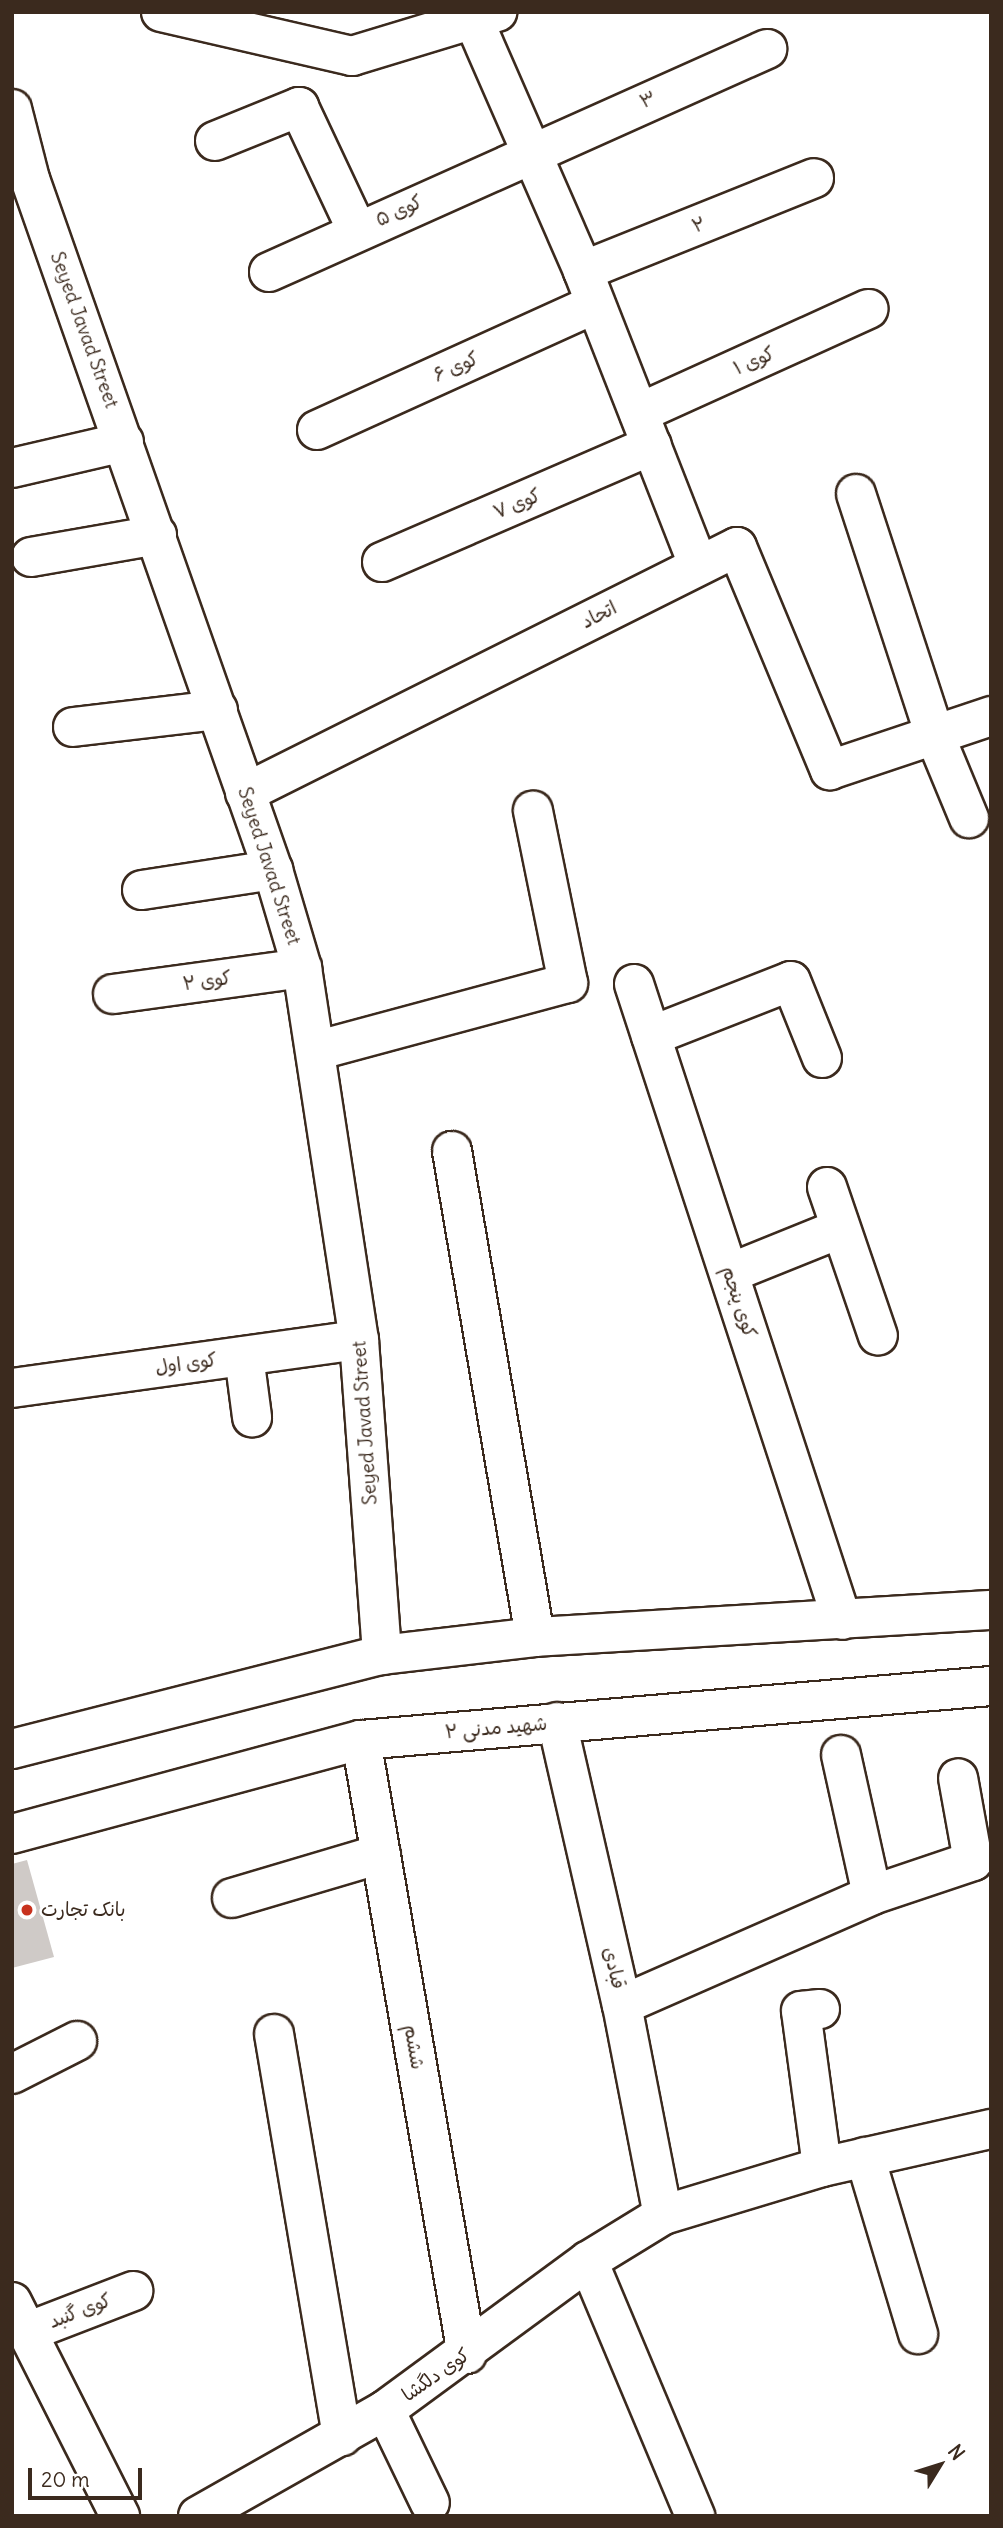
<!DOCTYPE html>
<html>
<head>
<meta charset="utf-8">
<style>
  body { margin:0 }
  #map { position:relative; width:1003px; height:2528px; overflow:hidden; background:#fff; font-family:Delius,"Playpen Sans Arabic",sans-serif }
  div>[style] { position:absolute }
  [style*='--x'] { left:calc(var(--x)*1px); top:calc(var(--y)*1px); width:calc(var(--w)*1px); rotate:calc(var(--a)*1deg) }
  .building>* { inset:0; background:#cfcac7 }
  .roads { filter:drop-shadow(2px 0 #3b2a1e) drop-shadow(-2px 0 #3b2a1e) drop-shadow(0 2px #3b2a1e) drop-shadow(0 -2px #3b2a1e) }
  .minor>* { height:38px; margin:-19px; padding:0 19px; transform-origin:19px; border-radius:19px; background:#fff }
  .major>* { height:38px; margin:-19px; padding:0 19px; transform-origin:19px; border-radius:19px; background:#fff }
  .dots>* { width:19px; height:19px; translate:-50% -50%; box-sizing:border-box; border:4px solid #fff; border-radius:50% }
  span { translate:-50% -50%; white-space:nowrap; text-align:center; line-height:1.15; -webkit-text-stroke:5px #fff; paint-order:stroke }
  .street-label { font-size:19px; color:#3b2a1e }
  .poi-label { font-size:19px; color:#3b2a1e }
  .left { translate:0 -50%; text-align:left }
  .frame { position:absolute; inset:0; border:14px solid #3b2a1e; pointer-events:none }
  .north { position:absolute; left:905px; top:2430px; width:70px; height:70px; -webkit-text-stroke:5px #fff; paint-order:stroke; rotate:52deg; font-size:19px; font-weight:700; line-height:28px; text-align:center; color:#3b2a1e }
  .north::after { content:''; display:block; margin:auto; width:24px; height:32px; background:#3b2a1e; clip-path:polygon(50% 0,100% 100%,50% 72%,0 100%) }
  .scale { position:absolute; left:28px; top:2468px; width:114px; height:32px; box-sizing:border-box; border:4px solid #3b2a1e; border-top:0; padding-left:9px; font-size:21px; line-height:24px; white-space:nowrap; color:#3b2a1e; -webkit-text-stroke:5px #fff; paint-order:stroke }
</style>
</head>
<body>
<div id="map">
  <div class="building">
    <div style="clip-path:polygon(27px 1860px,54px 1957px,12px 1968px,12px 1864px)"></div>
  </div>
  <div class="roads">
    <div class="minor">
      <div style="--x:161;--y:12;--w:196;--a:13"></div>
      <div style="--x:352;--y:56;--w:152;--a:-16.9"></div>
      <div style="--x:474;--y:21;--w:273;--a:66.4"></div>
      <div style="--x:583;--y:271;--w:316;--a:68.6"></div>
      <div style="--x:12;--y:109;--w:72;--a:75.6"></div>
      <div style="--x:30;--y:179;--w:732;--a:70.63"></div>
      <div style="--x:273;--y:870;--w:102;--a:73.5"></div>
      <div style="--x:302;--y:968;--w:376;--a:81.3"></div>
      <div style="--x:359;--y:1340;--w:316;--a:85.8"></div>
      <div style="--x:215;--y:141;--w:91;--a:-22"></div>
      <div style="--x:299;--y:107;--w:136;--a:64.8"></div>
      <div style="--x:583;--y:271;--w:249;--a:-21.9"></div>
      <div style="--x:269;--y:272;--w:546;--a:-24.12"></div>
      <div style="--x:639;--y:413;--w:252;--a:-24.4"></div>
      <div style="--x:317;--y:430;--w:305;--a:-24.4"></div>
      <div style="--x:12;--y:468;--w:115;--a:-13.1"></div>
      <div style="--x:856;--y:494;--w:255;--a:71.9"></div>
      <div style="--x:935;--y:736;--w:89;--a:67.5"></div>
      <div style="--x:31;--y:557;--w:128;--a:-9.9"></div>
      <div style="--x:382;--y:562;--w:294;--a:-23.4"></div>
      <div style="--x:73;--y:727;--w:146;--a:-6.7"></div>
      <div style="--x:245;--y:793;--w:550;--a:-26.57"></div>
      <div style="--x:737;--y:547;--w:242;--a:67.4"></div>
      <div style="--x:830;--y:770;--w:170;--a:-18.5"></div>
      <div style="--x:142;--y:890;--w:133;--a:-8.7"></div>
      <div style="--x:634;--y:984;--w:669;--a:71.89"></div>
      <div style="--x:113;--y:994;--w:191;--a:-7.8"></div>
      <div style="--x:651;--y:1036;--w:150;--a:-21.4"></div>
      <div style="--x:791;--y:981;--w:83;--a:68.1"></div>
      <div style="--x:319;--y:1050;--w:258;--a:-15.1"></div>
      <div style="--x:568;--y:983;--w:176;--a:-101.5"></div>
      <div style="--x:452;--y:1151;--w:493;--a:80.3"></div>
      <div style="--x:827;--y:1187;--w:157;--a:71.1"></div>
      <div style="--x:730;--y:1273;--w:118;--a:-22"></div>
      <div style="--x:244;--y:1356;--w:62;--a:82.5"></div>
      <div style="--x:12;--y:1388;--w:350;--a:-7.9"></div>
      <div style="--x:557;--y:1722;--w:290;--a:77.1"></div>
      <div style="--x:622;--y:2005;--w:214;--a:79"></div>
      <div style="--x:361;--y:1740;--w:623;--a:80.21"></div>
      <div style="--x:841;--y:1755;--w:143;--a:77.5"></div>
      <div style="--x:232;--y:1898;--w:155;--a:-16.5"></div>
      <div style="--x:622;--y:2005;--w:273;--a:-23.7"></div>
      <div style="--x:872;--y:1895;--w:107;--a:-18.6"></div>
      <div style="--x:973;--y:1861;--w:84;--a:-100.2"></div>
      <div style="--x:820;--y:2009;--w:19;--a:174"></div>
      <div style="--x:801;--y:2011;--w:157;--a:82.3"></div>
      <div style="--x:274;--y:2034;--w:408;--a:80.4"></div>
      <div style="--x:12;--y:2074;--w:73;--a:-26.9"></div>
      <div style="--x:865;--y:2157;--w:185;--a:73.3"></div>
      <div style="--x:588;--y:2261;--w:277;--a:67.2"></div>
      <div style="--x:12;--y:2302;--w:240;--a:63.2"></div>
      <div style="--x:27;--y:2332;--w:114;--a:-21.1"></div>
      <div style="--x:385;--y:2410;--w:103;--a:64.2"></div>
      <div style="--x:198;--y:2516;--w:215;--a:-29.5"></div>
      <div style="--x:385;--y:2410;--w:252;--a:-36.3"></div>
      <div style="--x:588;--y:2261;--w:88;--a:-31.5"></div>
      <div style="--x:663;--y:2215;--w:166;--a:-16.8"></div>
      <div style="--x:822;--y:2167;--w:173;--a:-12.7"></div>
    </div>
    <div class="major">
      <div style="--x:12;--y:1749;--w:382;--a:-14.3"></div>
      <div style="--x:382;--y:1655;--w:154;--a:-6.7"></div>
      <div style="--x:535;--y:1637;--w:457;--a:-3.4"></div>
      <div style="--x:12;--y:1834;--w:361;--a:-15.1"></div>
      <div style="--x:361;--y:1740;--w:632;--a:-4.9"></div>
    </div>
  </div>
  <div class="dots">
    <div style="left:27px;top:1910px;background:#c8321e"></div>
  </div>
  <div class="street-label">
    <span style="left:648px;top:100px;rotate:-23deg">۳</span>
    <span style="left:399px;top:211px;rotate:-25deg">کوی ۵</span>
    <span style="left:699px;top:225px;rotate:-22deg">۲</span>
    <span style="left:84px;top:330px;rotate:70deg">Seyed Javad Street</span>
    <span style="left:754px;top:361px;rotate:-24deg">کوی ۱</span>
    <span style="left:456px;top:367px;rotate:-24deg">کوی ۶</span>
    <span style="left:517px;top:504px;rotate:-23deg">کوی ۷</span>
    <span style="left:599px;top:615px;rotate:-27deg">اتحاد</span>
    <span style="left:269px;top:866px;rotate:72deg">Seyed Javad Street</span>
    <span style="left:207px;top:981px;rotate:-8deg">کوی ۲</span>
    <span style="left:739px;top:1302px;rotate:72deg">کوی پنجم</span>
    <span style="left:186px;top:1364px;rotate:-8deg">کوی اول</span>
    <span style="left:365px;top:1423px;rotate:-94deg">Seyed Javad Street</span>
    <span style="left:496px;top:1728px;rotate:-5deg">شهید مدنی ۲</span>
    <span style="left:614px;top:1968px;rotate:77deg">قبادی</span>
    <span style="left:414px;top:2047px;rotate:80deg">ششم</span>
    <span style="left:80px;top:2311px;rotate:-21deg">کوی گنبد</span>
    <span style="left:436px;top:2375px;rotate:-35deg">کوی دلگشا</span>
  </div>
  <div class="poi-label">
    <span class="left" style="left:41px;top:1910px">بانک تجارت</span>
  </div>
  <div class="frame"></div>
  <div class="north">N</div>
  <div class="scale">20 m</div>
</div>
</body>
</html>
